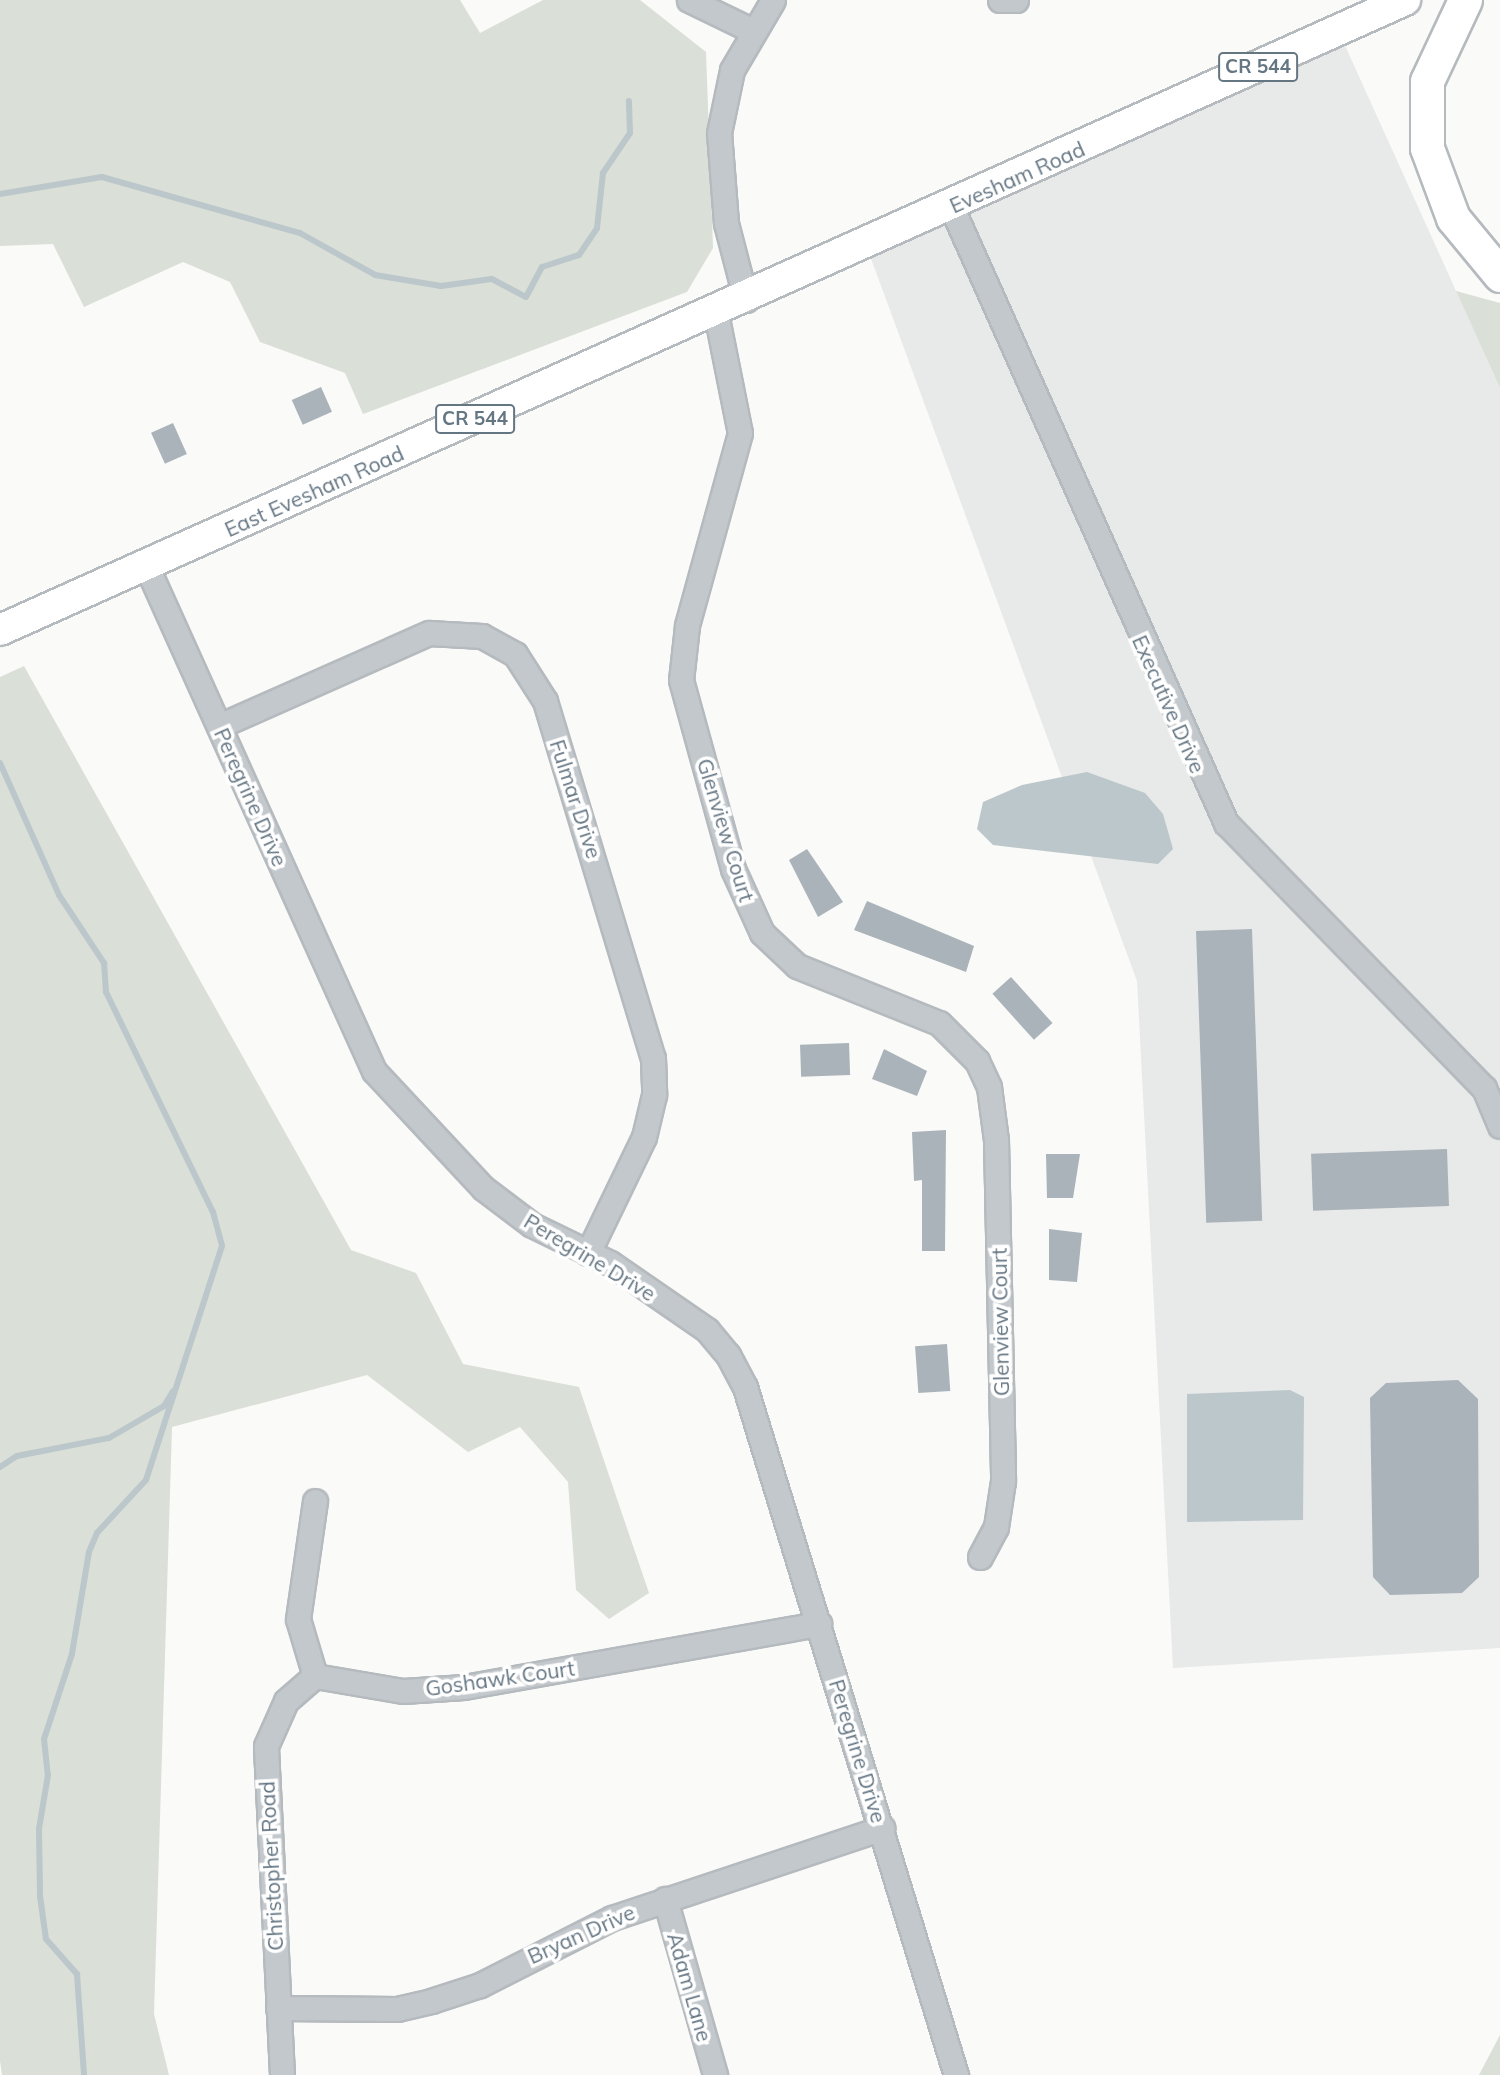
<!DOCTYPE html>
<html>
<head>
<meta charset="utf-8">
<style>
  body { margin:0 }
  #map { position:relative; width:1500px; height:2075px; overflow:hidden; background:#fafaf8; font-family:Mulish,sans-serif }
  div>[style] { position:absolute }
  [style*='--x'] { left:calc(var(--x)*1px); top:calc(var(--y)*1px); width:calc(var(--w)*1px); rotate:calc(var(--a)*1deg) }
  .built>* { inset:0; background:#e8e9e9 }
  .green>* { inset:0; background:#dadfd7 }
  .water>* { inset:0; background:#bbc7cb }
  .stream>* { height:6px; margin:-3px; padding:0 3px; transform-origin:3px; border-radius:3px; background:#bbc7cb }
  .building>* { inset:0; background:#aab3b9; transform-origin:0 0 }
  .roads { filter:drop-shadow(2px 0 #b5babe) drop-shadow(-2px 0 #b5babe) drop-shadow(0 2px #b5babe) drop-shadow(0 -2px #b5babe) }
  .minor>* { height:23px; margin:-11.5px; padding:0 11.5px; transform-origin:11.5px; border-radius:11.5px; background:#c3c8cc }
  .major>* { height:30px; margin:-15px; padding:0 15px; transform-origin:15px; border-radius:15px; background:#fff }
  .highway>* { height:33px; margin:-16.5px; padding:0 16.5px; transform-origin:16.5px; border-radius:16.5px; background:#fff }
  span { translate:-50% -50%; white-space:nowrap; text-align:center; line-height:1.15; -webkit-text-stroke:7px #fff; paint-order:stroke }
  .shield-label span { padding:2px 5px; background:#fff; border:2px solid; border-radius:5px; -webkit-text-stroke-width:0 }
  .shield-label { font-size:19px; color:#657683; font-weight:700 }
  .street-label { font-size:21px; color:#657683 }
</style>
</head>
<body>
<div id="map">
  <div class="built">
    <div style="clip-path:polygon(1338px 30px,1500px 388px,1500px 1648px,1173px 1668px,1137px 981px,866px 245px)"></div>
  </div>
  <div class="green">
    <div style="clip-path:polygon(0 0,460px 0,480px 33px,543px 0,640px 0,706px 52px,713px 248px,687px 292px,363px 414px,345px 373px,260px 342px,230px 282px,183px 262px,84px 307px,53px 244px,0 246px)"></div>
    <div style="clip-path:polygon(1456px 291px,1500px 303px,1500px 388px)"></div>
    <div style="clip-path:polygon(24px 666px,351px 1250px,416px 1273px,463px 1364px,579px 1387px,649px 1593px,609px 1619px,576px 1590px,568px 1482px,520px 1427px,468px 1452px,367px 1375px,172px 1427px,154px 2014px,169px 2075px,2px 2075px,0 2061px,0 677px)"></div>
    <div style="clip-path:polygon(1500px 2035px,1500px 2075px,1479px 2075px)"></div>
  </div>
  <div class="water">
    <div style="clip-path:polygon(1087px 772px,1145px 793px,1163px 814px,1173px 849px,1158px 864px,993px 845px,977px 829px,983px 802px,1022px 785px)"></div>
    <div style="clip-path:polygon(1290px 1390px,1304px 1397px,1303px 1520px,1187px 1522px,1187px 1394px)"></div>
  </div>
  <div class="stream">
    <div style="--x:0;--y:194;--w:103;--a:-9.5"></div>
    <div style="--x:102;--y:177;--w:206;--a:15.8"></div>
    <div style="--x:300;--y:233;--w:86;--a:29.2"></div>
    <div style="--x:375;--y:275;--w:67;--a:9.5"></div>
    <div style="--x:441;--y:286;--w:51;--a:-7.8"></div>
    <div style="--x:492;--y:279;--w:38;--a:28"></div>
    <div style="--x:526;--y:297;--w:34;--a:-62"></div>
    <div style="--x:542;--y:267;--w:39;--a:-18"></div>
    <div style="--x:579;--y:255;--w:32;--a:-56"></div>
    <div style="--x:597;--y:228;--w:55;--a:-83.8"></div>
    <div style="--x:603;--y:173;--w:48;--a:-56"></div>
    <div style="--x:630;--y:133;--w:32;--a:-92"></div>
    <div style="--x:0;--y:763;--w:145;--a:65.9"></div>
    <div style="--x:59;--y:895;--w:82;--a:56.5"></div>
    <div style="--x:104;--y:963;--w:29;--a:86"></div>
    <div style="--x:106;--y:992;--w:245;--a:64.1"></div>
    <div style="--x:213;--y:1212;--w:35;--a:75"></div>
    <div style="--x:222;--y:1246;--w:246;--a:108"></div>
    <div style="--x:146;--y:1480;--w:72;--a:132.8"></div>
    <div style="--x:97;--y:1533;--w:21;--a:113"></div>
    <div style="--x:89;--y:1552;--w:103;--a:99.5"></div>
    <div style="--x:72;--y:1654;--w:89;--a:108.2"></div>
    <div style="--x:44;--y:1739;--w:36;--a:84"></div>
    <div style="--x:48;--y:1775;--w:55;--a:99.5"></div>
    <div style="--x:39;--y:1829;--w:67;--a:89.1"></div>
    <div style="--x:40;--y:1896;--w:43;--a:82.1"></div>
    <div style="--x:46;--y:1939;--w:47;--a:48.5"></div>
    <div style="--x:77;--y:1974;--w:101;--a:86"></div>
    <div style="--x:0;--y:1467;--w:20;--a:-33"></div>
    <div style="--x:17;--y:1456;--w:94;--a:-11.1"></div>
    <div style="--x:109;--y:1438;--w:64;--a:-30.2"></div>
    <div style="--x:164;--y:1406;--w:17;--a:-59"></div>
  </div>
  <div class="building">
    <div style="left:321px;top:387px;width:27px;height:32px;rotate:66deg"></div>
    <div style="left:173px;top:423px;width:34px;height:24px;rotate:66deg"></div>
    <div style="clip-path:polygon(807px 849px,843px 902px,818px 917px,789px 860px)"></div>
    <div style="clip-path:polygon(867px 901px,974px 946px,966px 972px,854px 930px)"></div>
    <div style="left:1252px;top:929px;width:292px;height:56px;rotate:88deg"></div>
    <div style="left:1011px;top:977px;width:62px;height:25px;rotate:48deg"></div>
    <div style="left:849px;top:1043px;width:32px;height:49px;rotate:88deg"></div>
    <div style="clip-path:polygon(884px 1049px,927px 1071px,917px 1096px,872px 1079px)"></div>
    <div style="clip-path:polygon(946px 1130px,945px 1251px,922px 1251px,922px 1180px,914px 1181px,912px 1132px)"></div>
    <div style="left:1447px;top:1149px;width:57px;height:136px;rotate:88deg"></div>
    <div style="clip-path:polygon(1046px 1154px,1080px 1154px,1073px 1198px,1047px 1198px)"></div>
    <div style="clip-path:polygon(1049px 1229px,1082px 1233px,1077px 1282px,1049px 1280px)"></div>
    <div style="left:947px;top:1344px;width:47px;height:32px;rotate:86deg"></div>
    <div style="clip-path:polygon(1458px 1380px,1478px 1399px,1479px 1577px,1462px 1593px,1390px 1595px,1373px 1577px,1370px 1398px,1386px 1383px)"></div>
  </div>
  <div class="roads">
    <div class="minor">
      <div style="--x:689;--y:0;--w:71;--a:25.8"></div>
      <div style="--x:1000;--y:0;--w:16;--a:0"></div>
      <div style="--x:951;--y:206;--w:676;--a:65.98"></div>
      <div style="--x:1226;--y:823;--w:370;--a:45.8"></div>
      <div style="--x:1484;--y:1088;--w:41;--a:67.2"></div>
      <div style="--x:746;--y:300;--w:80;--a:-104.6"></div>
      <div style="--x:726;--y:223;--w:90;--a:-94.4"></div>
      <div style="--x:719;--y:133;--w:64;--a:-78.3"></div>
      <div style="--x:732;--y:70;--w:81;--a:-59.6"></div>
      <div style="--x:716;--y:313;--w:122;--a:78.7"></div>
      <div style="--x:740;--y:433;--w:200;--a:105.4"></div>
      <div style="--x:687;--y:626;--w:54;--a:96.3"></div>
      <div style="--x:681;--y:680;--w:196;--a:74.6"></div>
      <div style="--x:733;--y:869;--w:70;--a:65.6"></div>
      <div style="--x:762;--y:933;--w:48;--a:43.3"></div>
      <div style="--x:797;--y:966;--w:153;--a:21.9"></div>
      <div style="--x:939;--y:1023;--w:54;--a:45"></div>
      <div style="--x:977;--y:1061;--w:29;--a:65"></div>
      <div style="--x:989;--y:1087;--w:53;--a:82.5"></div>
      <div style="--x:996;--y:1140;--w:341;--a:88.8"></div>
      <div style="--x:1003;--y:1481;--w:47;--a:98.7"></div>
      <div style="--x:996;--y:1527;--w:34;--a:118"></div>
      <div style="--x:146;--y:565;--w:555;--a:65.74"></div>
      <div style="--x:374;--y:1071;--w:160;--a:47"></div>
      <div style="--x:483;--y:1188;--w:61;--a:37.1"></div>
      <div style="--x:532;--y:1225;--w:87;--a:26"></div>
      <div style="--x:610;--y:1263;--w:118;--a:34.6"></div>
      <div style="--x:707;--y:1330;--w:33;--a:50"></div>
      <div style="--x:728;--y:1355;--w:36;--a:62"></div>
      <div style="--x:745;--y:1387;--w:720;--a:72.95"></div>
      <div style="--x:219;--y:726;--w:230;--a:-23.9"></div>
      <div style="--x:429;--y:633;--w:53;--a:3.2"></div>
      <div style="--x:482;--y:636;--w:38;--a:29"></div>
      <div style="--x:515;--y:654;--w:56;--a:57.4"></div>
      <div style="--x:545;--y:701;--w:373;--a:73.2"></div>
      <div style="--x:653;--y:1058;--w:37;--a:88"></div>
      <div style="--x:654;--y:1095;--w:43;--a:103.4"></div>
      <div style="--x:644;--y:1137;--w:129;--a:115.8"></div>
      <div style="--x:315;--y:1676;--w:89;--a:9.7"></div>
      <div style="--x:403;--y:1691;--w:61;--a:-3.8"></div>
      <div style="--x:464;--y:1687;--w:361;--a:-10.1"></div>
      <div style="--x:315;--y:1676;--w:59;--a:-106.6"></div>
      <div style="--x:298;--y:1619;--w:119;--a:-81.8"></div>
      <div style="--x:665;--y:1899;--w:183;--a:74.1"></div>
      <div style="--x:278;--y:2008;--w:119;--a:0.5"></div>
      <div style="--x:397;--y:2009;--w:35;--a:-13"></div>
      <div style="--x:431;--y:2001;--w:52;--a:-18.1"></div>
      <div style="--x:480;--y:1985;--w:148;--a:-26.9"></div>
      <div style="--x:612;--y:1918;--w:285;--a:-18.4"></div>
      <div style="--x:282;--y:2075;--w:329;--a:-92.8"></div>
      <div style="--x:266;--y:1746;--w:49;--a:-66"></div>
      <div style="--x:286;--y:1701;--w:38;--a:-41"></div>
    </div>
    <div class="major">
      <div style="--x:0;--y:630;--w:1540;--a:-24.15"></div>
    </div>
    <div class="highway">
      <div style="--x:1465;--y:0;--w:89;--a:115.1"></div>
      <div style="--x:1427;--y:81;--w:67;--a:90"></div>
      <div style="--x:1427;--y:148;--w:75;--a:69.6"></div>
      <div style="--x:1453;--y:218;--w:74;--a:50.5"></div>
    </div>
  </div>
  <div class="shield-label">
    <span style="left:1258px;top:67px">CR 544</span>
    <span style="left:475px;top:419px">CR 544</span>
  </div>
  <div class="street-label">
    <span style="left:1017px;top:177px;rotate:-24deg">Evesham Road</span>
    <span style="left:314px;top:491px;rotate:-24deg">East Evesham Road</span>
    <span style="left:1169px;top:704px;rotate:66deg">Executive Drive</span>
    <span style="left:251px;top:797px;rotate:66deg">Peregrine Drive</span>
    <span style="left:576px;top:799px;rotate:72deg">Fulmar Drive</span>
    <span style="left:726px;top:830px;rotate:73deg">Glenview Court</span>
    <span style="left:590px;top:1257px;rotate:31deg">Peregrine Drive</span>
    <span style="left:1000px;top:1322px;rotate:-91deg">Glenview Court</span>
    <span style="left:500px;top:1678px;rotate:-8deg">Goshawk Court</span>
    <span style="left:858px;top:1751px;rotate:73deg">Peregrine Drive</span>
    <span style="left:271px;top:1866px;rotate:-93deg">Christopher Road</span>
    <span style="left:581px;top:1934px;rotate:-24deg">Bryan Drive</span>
    <span style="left:690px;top:1987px;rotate:74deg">Adam Lane</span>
  </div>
</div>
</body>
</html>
